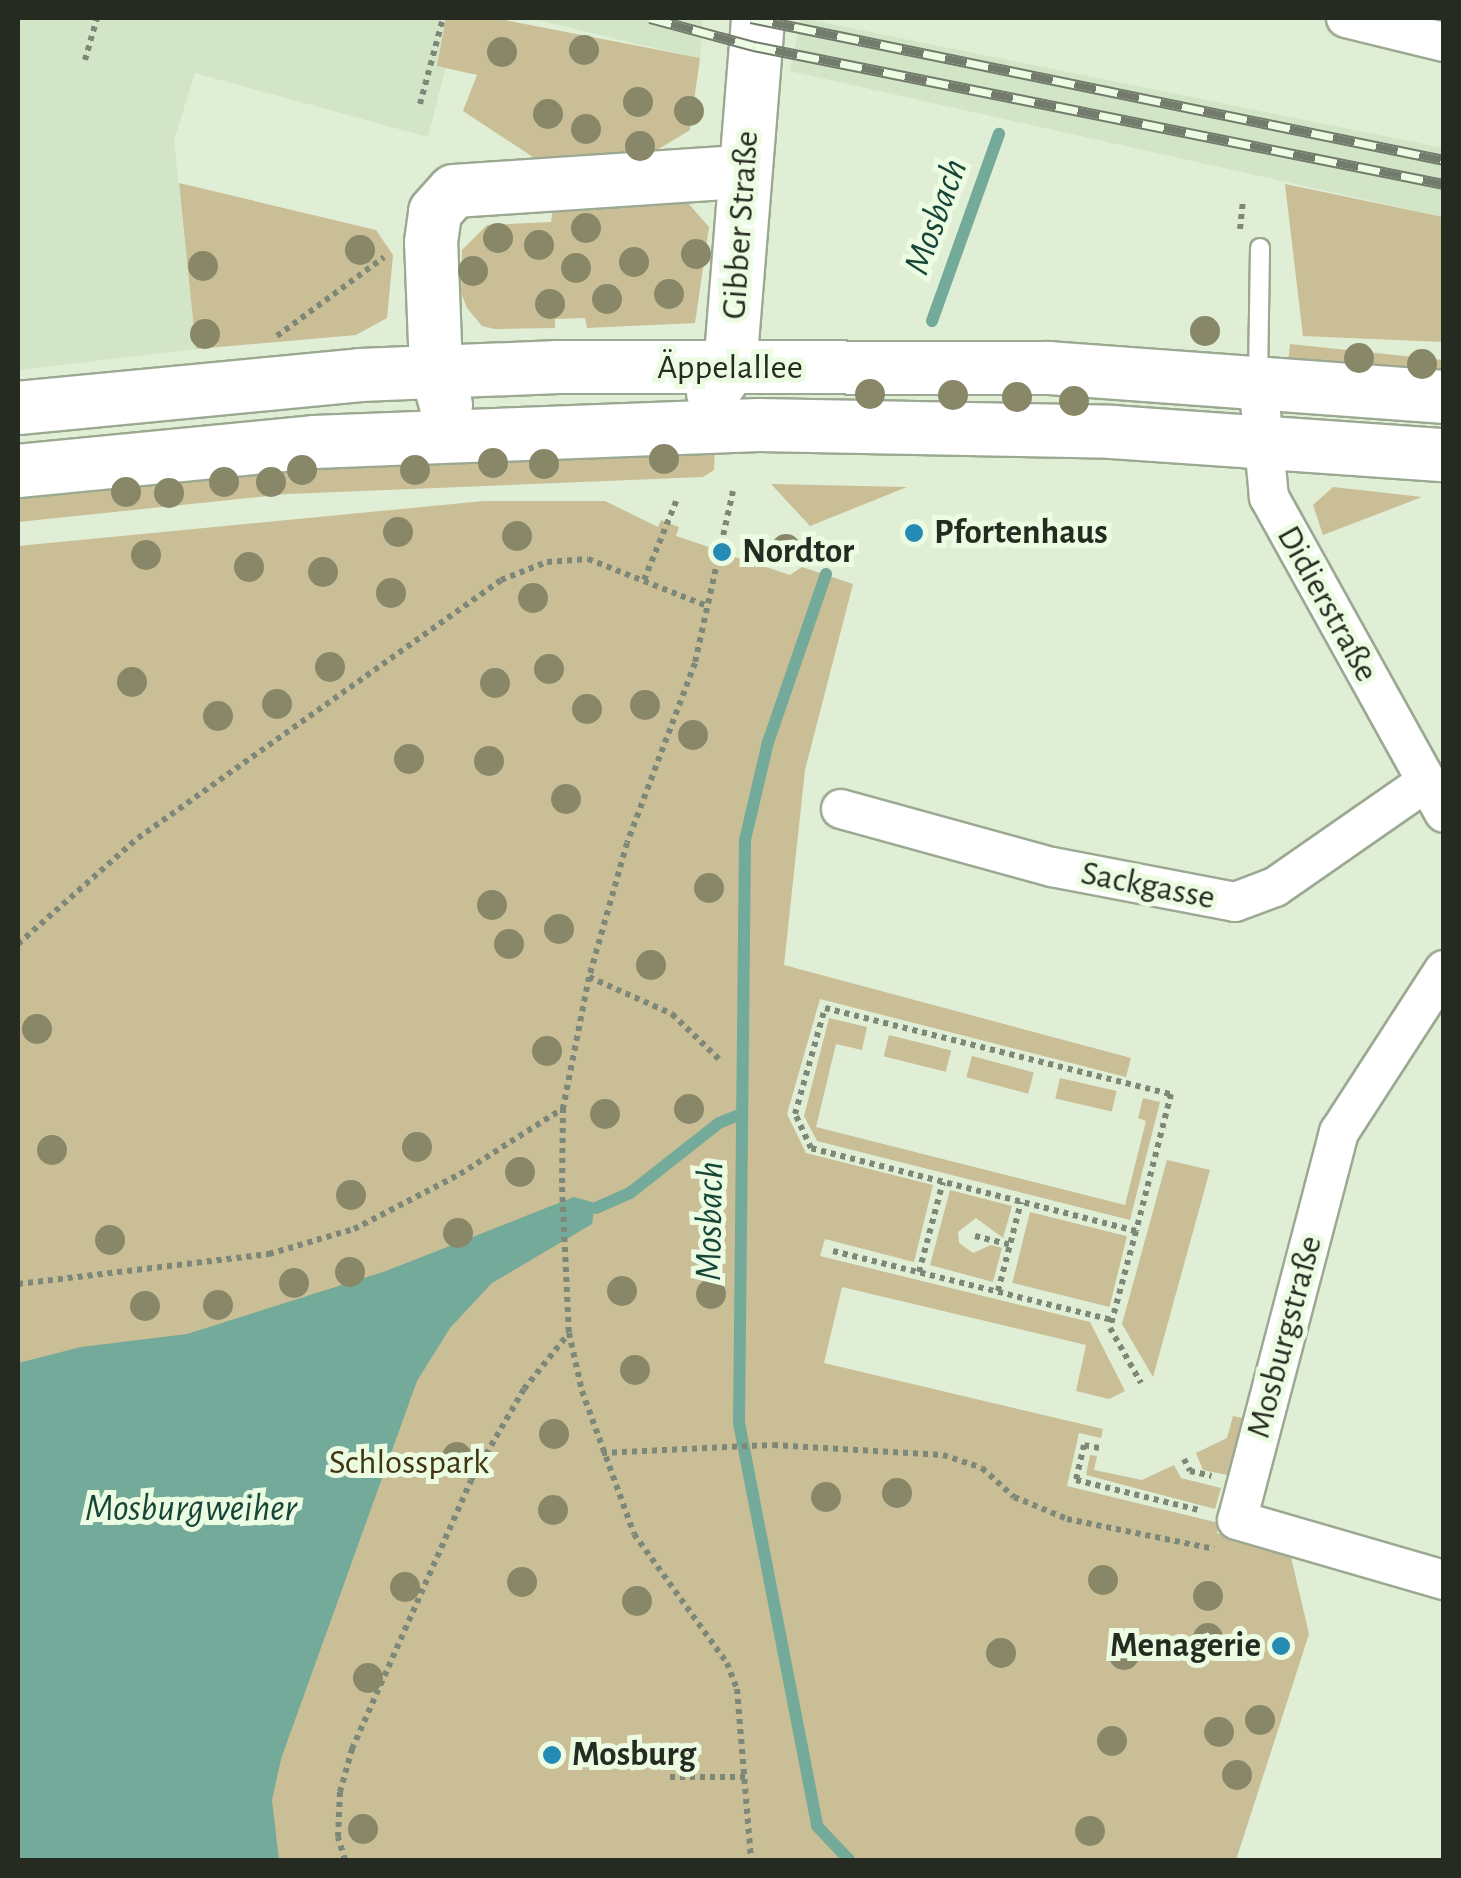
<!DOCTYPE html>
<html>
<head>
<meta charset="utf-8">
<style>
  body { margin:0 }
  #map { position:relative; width:1461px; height:1878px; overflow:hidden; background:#dfeed5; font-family:"Alegreya Sans",sans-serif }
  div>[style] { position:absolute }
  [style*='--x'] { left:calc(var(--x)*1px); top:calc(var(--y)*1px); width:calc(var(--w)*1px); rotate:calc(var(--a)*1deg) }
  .built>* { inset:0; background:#d2e5c6 }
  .green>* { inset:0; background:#cabe96; transform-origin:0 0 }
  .water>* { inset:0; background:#74aa99 }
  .stream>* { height:12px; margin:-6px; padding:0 6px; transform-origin:6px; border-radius:6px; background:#74aa99 }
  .path>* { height:6px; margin-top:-3px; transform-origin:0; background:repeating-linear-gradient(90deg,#7e8878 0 5px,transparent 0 10px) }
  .roads { filter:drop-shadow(2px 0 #9ba992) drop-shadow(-2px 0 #9ba992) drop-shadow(0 2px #9ba992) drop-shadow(0 -2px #9ba992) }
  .lane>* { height:18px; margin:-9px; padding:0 9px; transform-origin:9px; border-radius:9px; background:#fff }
  .street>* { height:38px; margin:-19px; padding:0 19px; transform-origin:19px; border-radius:19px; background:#fff }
  .secondary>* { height:52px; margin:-26px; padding:0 26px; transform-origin:26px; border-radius:26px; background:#fff }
  .rail>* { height:11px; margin-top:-5.5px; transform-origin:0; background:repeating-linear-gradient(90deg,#ecfce2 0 22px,#727b6c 0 44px); box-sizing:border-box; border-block:2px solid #727b6c }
  .trees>* { width:30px; height:30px; margin:-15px; border-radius:50%; background:#888869 }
  .dots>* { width:28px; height:28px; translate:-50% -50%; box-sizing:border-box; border:5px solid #ecfce2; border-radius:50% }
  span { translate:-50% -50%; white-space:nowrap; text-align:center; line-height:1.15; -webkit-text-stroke:10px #ecfce2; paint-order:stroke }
  .street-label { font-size:35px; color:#262b22 }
  .poi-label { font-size:35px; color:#262b22; font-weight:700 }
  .left { translate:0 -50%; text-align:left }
  .right { translate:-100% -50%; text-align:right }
  .park-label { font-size:35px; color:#403510 }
  .water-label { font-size:38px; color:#174639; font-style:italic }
  .frame { position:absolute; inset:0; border:20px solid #262b22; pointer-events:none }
</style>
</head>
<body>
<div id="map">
  <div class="built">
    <div style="clip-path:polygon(18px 18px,458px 18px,428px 137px,195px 73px,174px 140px,196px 349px,18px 370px)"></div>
    <div style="clip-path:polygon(530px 18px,703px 18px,700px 58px,646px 46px)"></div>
    <div style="clip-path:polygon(801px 18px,1443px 148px,1443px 217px,790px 71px)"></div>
  </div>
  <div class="green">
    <div style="clip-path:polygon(446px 18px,494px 18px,700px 58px,690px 130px,647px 156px,533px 157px,463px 111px,477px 75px,437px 66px)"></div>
    <div style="clip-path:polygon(179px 183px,376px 230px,393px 255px,387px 318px,356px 335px,196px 349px)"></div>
    <div style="clip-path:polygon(1285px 184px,1443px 217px,1443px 342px,1303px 336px)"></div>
    <div style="clip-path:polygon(687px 202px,709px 227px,695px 323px,587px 328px,585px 318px,555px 319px,555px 328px,495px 329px,482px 326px,467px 308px,461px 293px,462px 250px,487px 225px,551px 222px,553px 209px)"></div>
    <div style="left:1290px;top:344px;width:154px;height:17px;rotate:6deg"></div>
    <div style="clip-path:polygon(715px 447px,714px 470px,703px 477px,287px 494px,18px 522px,18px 491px,198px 472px)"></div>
    <div style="clip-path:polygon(771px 484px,907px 487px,810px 526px)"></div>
    <div style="clip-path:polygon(1333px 487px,1422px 497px,1323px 535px,1313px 505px)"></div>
    <div style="clip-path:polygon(484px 501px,605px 501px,658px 527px,661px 520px,679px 527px,676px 536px,712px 548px,716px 541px,735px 547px,732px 556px,757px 564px,790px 575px,802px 567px,853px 584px,805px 770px,784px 965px,1131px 1058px,1126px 1077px,820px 999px,787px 1114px,806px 1153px,933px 1185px,914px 1262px,825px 1239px,820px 1256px,1090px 1322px,1125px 1391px,1109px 1399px,1076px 1391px,1086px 1345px,842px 1287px,824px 1363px,1103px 1429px,1101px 1438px,1079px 1433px,1067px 1486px,1219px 1523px,1217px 1533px,1291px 1557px,1309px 1634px,1236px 1860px,18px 1860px,18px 546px)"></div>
    <div style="clip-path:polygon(829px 1018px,867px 1027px,862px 1050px,836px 1044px,816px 1127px,1125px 1205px,1146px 1121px,1138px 1118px,1143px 1098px,1160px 1102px,1130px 1220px,817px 1141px,804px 1116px)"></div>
    <div style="left:889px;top:1035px;width:64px;height:22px;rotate:14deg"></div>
    <div style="left:972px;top:1056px;width:64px;height:22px;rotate:15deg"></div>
    <div style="left:1060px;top:1078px;width:58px;height:21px;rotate:13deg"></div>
    <div style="clip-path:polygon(1167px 1160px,1210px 1170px,1153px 1377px,1122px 1324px)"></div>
    <div style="clip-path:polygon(950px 1190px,1012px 1206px,1003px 1238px,976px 1218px,958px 1232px,959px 1243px,973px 1253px,991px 1245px,1002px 1248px,993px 1282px,930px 1265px)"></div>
    <div style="left:1030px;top:1212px;width:100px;height:73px;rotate:14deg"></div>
    <div style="clip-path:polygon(1233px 1416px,1247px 1419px,1232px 1476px,1203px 1470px,1196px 1453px,1227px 1438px)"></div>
    <div style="clip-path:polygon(1090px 1455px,1097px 1456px,1094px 1470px,1142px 1480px,1174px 1465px,1181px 1478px,1221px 1488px,1215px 1509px,1086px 1475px)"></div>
  </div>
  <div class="water">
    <div style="clip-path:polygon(574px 1197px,595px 1203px,592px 1224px,492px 1283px,450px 1328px,417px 1381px,281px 1759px,272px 1800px,279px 1860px,18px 1860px,18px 1363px,81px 1347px,187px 1334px,386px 1271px)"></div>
  </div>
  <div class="stream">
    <div style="--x:932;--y:321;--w:199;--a:-70.3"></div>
    <div style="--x:826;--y:574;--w:178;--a:109"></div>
    <div style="--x:768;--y:742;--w:101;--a:103.2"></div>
    <div style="--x:745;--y:840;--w:583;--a:90.59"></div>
    <div style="--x:739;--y:1423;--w:410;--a:79"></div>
    <div style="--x:817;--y:1826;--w:47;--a:46.7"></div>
    <div style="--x:596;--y:1208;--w:37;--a:-24"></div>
    <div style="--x:630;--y:1193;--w:113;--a:-38.2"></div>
    <div style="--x:719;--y:1123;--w:24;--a:-22"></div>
  </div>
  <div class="path">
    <div style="--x:85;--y:60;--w:44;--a:-74.1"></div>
    <div style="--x:420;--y:104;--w:89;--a:-75"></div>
    <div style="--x:1240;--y:229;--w:29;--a:-84"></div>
    <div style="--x:277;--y:336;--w:133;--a:-36.4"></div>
    <div style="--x:733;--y:491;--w:176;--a:102.5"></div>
    <div style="--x:695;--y:663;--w:192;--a:110.7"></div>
    <div style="--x:627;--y:843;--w:139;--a:105.8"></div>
    <div style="--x:589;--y:977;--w:134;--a:101.2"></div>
    <div style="--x:563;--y:1108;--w:79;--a:90.7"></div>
    <div style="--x:562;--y:1187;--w:146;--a:87.3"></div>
    <div style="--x:569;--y:1333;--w:59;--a:77.4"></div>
    <div style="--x:582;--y:1391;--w:152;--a:70"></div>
    <div style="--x:634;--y:1534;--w:159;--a:54.2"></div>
    <div style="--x:727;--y:1663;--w:28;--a:69"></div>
    <div style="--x:737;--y:1689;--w:172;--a:85.3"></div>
    <div style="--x:644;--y:580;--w:87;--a:-67.8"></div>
    <div style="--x:18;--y:944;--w:160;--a:-41.5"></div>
    <div style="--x:138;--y:838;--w:445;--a:-35.4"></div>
    <div style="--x:501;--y:580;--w:49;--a:-21.4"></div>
    <div style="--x:547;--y:562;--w:41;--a:-4.2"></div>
    <div style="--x:588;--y:559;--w:126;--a:21.5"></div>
    <div style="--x:589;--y:977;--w:91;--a:24"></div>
    <div style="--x:672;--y:1014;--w:65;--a:43.8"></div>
    <div style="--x:1136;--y:1231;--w:335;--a:-165.7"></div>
    <div style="--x:811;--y:1148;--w:38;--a:-115"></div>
    <div style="--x:795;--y:1114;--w:110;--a:-74.2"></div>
    <div style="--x:825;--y:1008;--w:357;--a:14"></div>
    <div style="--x:1171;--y:1094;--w:141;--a:104.3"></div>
    <div style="--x:1136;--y:1231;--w:100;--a:105"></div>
    <div style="--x:1110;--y:1328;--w:63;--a:60.6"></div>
    <div style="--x:975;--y:1236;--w:36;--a:14"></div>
    <div style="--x:833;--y:1251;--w:287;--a:13.9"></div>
    <div style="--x:919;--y:1272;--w:93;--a:-75.1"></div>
    <div style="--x:18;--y:1284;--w:253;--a:-6.8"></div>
    <div style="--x:269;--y:1254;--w:89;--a:-16.4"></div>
    <div style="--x:354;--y:1229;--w:119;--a:-27.4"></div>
    <div style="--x:460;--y:1174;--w:121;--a:-32.5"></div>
    <div style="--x:998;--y:1291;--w:92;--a:-75.5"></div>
    <div style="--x:1099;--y:1448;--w:15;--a:-169"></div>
    <div style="--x:1084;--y:1445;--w:36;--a:103"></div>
    <div style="--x:1076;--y:1480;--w:127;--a:13.7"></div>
    <div style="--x:602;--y:1453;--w:171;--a:-2.7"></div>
    <div style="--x:773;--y:1445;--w:170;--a:3.4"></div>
    <div style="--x:943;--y:1455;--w:41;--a:18.4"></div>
    <div style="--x:982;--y:1468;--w:43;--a:42.2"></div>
    <div style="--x:1014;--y:1497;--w:57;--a:22.5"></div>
    <div style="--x:1067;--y:1519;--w:150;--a:11.5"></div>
    <div style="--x:1184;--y:1459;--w:13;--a:63"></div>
    <div style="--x:1190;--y:1471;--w:22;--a:13"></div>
    <div style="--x:670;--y:1777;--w:78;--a:0"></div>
    <div style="--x:345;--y:1860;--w:24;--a:-107"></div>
    <div style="--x:338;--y:1837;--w:45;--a:-87.5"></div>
    <div style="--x:340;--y:1792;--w:45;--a:-74.4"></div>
    <div style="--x:352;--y:1749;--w:294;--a:-66.1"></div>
    <div style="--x:471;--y:1480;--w:105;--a:-59.8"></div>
    <div style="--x:524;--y:1389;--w:72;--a:-51.2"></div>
  </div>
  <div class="roads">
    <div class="lane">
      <div style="--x:1258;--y:377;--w:129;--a:-89.1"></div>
    </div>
    <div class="street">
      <div style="--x:1346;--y:18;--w:101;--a:13.8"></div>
      <div style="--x:1258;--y:381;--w:117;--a:84.6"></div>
      <div style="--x:1269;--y:497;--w:361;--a:61"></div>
      <div style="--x:841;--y:809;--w:219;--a:15.4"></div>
      <div style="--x:1052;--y:867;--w:186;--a:10.8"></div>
      <div style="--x:1235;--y:902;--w:43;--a:-20.6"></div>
      <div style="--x:1275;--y:887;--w:184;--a:-34.8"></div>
      <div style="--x:1444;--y:970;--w:193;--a:122.9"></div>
      <div style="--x:1339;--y:1132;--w:401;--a:104.7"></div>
      <div style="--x:1237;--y:1520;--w:216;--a:16.2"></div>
    </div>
    <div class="secondary">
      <div style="--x:713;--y:393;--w:30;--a:-56"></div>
      <div style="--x:730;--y:368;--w:351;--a:-85.4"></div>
      <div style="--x:446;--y:405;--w:36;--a:-106"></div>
      <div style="--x:436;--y:370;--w:128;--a:-92.2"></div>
      <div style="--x:431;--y:242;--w:30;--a:-82"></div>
      <div style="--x:435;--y:212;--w:28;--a:-48"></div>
      <div style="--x:454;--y:191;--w:290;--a:-3.8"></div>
      <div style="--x:18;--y:408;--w:344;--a:-5.5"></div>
      <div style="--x:360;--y:375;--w:198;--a:-2.3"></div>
      <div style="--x:558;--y:367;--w:491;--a:0.1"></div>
      <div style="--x:1049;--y:368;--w:396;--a:4.2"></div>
      <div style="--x:18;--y:471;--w:297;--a:-5.6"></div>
      <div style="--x:314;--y:442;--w:445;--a:-2.2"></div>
      <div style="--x:759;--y:425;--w:353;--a:1.1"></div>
      <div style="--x:1112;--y:432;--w:333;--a:4"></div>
    </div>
  </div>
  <div class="rail">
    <div style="--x:650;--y:18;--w:108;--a:15.1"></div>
    <div style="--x:754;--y:46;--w:704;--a:11.31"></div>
    <div style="--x:751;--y:18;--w:707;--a:11.58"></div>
  </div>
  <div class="trees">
    <div style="left:584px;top:50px"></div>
    <div style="left:502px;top:52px"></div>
    <div style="left:638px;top:102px"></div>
    <div style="left:689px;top:111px"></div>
    <div style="left:548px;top:114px"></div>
    <div style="left:586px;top:129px"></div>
    <div style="left:640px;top:146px"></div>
    <div style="left:586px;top:228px"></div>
    <div style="left:498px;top:238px"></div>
    <div style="left:539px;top:245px"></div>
    <div style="left:360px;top:250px"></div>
    <div style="left:696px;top:254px"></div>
    <div style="left:634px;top:262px"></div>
    <div style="left:203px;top:266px"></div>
    <div style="left:576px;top:268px"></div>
    <div style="left:473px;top:271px"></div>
    <div style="left:669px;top:294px"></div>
    <div style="left:607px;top:299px"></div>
    <div style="left:550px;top:304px"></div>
    <div style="left:1205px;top:331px"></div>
    <div style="left:205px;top:334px"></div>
    <div style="left:1359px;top:358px"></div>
    <div style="left:1422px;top:364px"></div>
    <div style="left:870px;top:394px"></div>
    <div style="left:953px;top:395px"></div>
    <div style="left:1017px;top:397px"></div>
    <div style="left:1074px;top:401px"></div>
    <div style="left:664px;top:459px"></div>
    <div style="left:493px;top:463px"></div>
    <div style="left:544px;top:464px"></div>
    <div style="left:302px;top:470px"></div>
    <div style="left:415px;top:470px"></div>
    <div style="left:224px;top:482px"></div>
    <div style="left:271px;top:482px"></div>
    <div style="left:126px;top:492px"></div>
    <div style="left:169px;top:493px"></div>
    <div style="left:398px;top:532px"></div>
    <div style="left:517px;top:536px"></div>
    <div style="left:786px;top:549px"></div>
    <div style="left:146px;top:555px"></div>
    <div style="left:249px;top:567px"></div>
    <div style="left:323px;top:572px"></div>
    <div style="left:391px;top:593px"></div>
    <div style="left:533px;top:598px"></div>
    <div style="left:330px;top:667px"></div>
    <div style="left:549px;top:669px"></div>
    <div style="left:132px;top:682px"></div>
    <div style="left:495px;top:683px"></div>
    <div style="left:277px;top:704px"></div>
    <div style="left:645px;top:705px"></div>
    <div style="left:587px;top:709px"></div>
    <div style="left:218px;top:716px"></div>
    <div style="left:693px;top:735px"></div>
    <div style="left:409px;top:759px"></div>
    <div style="left:489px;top:761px"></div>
    <div style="left:566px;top:799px"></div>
    <div style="left:709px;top:888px"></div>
    <div style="left:492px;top:905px"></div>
    <div style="left:559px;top:929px"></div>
    <div style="left:509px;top:944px"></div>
    <div style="left:651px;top:965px"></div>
    <div style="left:37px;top:1029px"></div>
    <div style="left:547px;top:1051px"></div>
    <div style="left:689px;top:1109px"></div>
    <div style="left:605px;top:1114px"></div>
    <div style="left:417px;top:1147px"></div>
    <div style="left:52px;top:1150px"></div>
    <div style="left:520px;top:1172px"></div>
    <div style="left:351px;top:1195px"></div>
    <div style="left:458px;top:1233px"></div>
    <div style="left:110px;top:1240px"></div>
    <div style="left:350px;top:1272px"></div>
    <div style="left:294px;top:1283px"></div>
    <div style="left:622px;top:1291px"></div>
    <div style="left:711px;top:1294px"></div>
    <div style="left:218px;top:1305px"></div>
    <div style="left:145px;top:1306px"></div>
    <div style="left:635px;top:1370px"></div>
    <div style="left:554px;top:1434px"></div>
    <div style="left:457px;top:1457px"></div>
    <div style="left:897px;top:1493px"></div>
    <div style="left:826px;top:1497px"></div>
    <div style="left:553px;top:1510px"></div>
    <div style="left:1103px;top:1580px"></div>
    <div style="left:522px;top:1582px"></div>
    <div style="left:405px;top:1587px"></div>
    <div style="left:1208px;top:1596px"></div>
    <div style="left:637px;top:1601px"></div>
    <div style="left:1208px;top:1638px"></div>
    <div style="left:1001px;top:1653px"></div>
    <div style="left:1124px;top:1655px"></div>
    <div style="left:368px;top:1678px"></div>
    <div style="left:1260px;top:1720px"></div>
    <div style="left:1219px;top:1732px"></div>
    <div style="left:1112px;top:1741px"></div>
    <div style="left:1237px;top:1775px"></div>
    <div style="left:363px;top:1829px"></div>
    <div style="left:1090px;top:1831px"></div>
  </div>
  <div class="dots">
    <div style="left:914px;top:533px;background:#268bb4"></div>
    <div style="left:722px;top:552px;background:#268bb4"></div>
    <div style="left:1281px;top:1646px;background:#268bb4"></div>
    <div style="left:552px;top:1755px;background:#268bb4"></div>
  </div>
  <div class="street-label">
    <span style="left:741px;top:225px;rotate:-86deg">Gibber Straße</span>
    <span style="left:730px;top:368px">Äppelallee</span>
    <span style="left:1327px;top:604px;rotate:61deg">Didierstraße</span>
    <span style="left:1148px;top:886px;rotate:11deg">Sackgasse</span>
    <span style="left:1285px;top:1337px;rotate:-75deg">Mosburgstraße</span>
  </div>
  <div class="poi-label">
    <span class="left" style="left:934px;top:533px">Pfortenhaus</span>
    <span class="left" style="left:742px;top:552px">Nordtor</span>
    <span class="right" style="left:1261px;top:1646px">Menagerie</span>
    <span class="left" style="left:572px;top:1755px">Mosburg</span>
  </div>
  <div class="park-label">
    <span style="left:409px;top:1463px">Schlosspark</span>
  </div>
  <div class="water-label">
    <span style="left:937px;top:217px;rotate:-70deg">Mosbach</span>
    <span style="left:711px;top:1221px;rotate:-89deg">Mosbach</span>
    <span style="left:191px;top:1510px">Mosburgweiher</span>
  </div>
  <div class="frame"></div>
</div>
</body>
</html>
